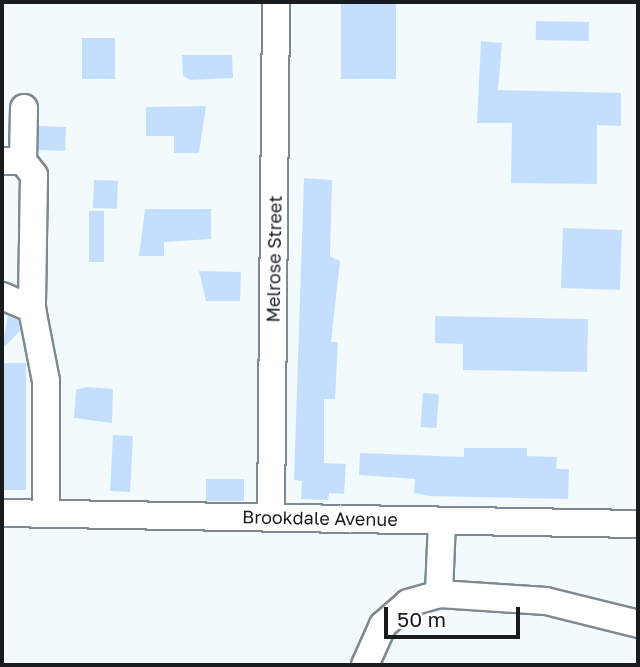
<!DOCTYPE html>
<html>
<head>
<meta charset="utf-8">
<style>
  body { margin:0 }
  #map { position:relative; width:640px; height:667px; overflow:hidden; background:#f3fafe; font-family:"Golos Text",sans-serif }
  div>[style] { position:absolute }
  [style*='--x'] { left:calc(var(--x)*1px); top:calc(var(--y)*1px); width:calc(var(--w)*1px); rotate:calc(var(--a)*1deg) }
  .building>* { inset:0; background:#c4dffe; transform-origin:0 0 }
  .roads { filter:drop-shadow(2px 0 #7f8a90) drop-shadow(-2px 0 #7f8a90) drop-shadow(0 2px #7f8a90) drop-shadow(0 -2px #7f8a90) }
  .minor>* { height:26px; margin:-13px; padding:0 13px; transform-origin:13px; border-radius:13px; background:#fff }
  span { translate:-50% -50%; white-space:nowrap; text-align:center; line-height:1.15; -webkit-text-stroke:7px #fff; paint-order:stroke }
  .street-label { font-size:18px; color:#181c1f }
  .frame { position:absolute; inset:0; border:4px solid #181c1f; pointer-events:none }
  .scale { position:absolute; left:384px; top:607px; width:136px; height:32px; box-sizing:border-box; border:4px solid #181c1f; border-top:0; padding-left:9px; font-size:21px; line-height:24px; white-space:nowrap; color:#181c1f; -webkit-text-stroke:5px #fff; paint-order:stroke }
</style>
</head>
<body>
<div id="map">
  <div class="building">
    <div style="left:341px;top:2px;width:55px;height:77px"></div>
    <div style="left:536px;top:21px;width:53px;height:19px;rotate:1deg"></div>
    <div style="left:82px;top:38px;width:33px;height:41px"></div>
    <div style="clip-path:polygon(481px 41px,502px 43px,498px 90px,621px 93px,621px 126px,597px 125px,597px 184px,511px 183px,512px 123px,477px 123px)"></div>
    <div style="clip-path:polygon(182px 55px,232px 55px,233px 78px,190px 80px,183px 76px)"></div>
    <div style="clip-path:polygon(206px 106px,199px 153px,174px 153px,174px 136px,146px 136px,146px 107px)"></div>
    <div style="left:39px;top:126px;width:27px;height:24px;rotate:2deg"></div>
    <div style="clip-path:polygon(304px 178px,332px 180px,330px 256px,340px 261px,331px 342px,338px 342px,335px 399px,324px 399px,324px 463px,346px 464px,344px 494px,329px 493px,328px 500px,301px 499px,302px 481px,294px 480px)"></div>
    <div style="left:94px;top:180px;width:24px;height:28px;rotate:2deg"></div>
    <div style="clip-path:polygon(145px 209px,211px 209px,211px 239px,164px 242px,164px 256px,139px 256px)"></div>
    <div style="left:89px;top:211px;width:15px;height:51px"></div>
    <div style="left:563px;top:228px;width:59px;height:60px;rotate:2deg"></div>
    <div style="clip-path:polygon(199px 271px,241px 272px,240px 301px,206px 301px)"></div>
    <div style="clip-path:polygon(8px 316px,18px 320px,20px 331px,2px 349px)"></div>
    <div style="clip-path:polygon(435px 316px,588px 319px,587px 372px,463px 370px,463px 344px,435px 343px)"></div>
    <div style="left:2px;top:363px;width:24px;height:127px"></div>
    <div style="clip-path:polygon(87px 387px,113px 389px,112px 423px,74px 418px,76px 390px)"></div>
    <div style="left:423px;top:393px;width:16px;height:34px;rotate:4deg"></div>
    <div style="left:113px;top:435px;width:20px;height:56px;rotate:3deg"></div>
    <div style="clip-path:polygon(464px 448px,527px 448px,527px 456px,557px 457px,556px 469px,569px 469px,568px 499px,429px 496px,414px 493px,415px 479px,359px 475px,360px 453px,464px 457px)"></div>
    <div style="left:206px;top:479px;width:38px;height:22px"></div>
  </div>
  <div class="roads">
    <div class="minor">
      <div style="--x:2;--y:161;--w:21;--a:0"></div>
      <div style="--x:23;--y:161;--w:53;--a:-88.9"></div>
      <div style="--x:23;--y:161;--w:18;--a:52"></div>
      <div style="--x:34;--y:175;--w:134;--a:90.9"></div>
      <div style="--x:2;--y:296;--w:33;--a:23"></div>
      <div style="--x:32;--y:309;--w:73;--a:79"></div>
      <div style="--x:46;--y:381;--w:133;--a:90"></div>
      <div style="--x:2;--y:513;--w:636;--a:0.99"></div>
      <div style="--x:271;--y:517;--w:515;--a:-89.44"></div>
      <div style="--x:442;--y:521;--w:73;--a:92.4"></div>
      <div style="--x:439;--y:594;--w:107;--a:3.7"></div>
      <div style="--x:546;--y:601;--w:95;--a:14"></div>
      <div style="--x:365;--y:665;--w:44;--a:-65.8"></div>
      <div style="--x:383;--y:625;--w:33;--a:-41"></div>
      <div style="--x:408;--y:603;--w:32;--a:-16"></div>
    </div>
  </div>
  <div class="street-label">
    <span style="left:274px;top:259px;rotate:-89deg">Melrose Street</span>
    <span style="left:320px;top:518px;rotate:1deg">Brookdale Avenue</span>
  </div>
  <div class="frame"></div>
  <div class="scale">50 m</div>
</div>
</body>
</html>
